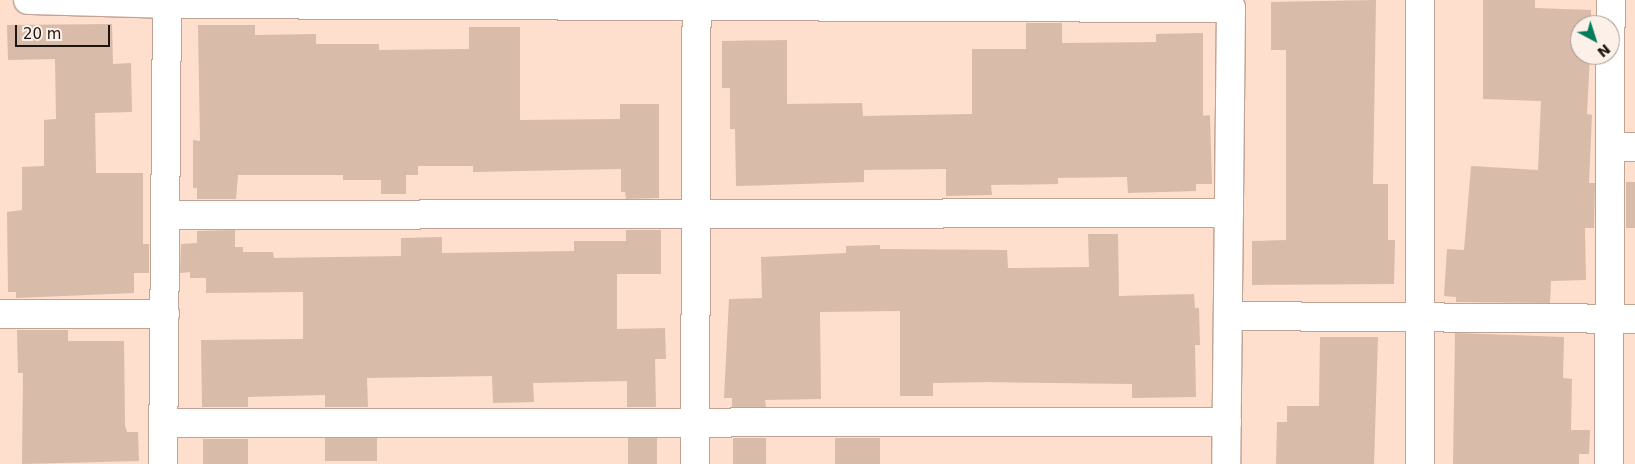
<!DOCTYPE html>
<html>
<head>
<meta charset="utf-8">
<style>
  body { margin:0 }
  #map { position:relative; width:1635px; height:464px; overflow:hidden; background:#fedecd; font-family:"DejaVu Sans",sans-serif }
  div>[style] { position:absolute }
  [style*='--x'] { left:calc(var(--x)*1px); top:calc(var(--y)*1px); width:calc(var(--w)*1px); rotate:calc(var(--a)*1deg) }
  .building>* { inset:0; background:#d8bba8; transform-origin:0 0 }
  .roads { filter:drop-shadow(1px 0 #c1a394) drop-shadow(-1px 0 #c1a394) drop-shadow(0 1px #c1a394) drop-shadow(0 -1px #c1a394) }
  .minor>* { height:28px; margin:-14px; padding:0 14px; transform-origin:14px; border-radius:14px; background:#fff }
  span { translate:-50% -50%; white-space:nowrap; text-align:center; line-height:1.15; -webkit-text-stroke:4.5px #fdf0e9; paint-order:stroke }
  .north { position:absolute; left:1570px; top:15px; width:50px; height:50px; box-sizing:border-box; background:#fdf0e9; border:1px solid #a49892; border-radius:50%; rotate:140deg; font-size:14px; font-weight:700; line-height:20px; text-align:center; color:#1f150f }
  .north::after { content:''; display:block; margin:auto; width:18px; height:22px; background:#027c59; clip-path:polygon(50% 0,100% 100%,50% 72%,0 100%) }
  .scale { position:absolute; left:15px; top:25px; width:95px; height:22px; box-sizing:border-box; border:2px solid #1f150f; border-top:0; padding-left:6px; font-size:15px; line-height:18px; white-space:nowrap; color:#1f150f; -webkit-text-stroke:4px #fdf0e9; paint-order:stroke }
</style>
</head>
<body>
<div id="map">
  <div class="building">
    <div style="clip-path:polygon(1376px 0,1373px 184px,1388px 184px,1388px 240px,1395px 240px,1394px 284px,1252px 285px,1252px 241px,1286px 240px,1286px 50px,1271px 50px,1271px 2px)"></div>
    <div style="clip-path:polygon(1483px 0,1535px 0,1535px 8px,1591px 10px,1591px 25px,1580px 25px,1580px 55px,1590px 55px,1587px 114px,1592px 115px,1589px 183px,1595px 183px,1594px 228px,1585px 228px,1586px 280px,1551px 281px,1550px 303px,1456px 302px,1456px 297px,1444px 296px,1447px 249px,1464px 250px,1471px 166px,1538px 170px,1541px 101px,1483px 99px)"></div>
    <div style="clip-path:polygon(1026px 23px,1062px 23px,1062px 43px,1156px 42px,1156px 34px,1203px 33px,1203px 116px,1210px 115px,1212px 184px,1196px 184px,1196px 191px,1128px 193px,1127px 177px,1058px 178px,1058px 184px,991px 185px,992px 195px,946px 196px,946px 169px,864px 170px,864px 182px,736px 186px,735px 129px,730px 129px,730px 88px,722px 88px,722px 41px,787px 40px,787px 104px,862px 103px,863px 116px,972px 114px,972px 49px,1026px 49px)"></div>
    <div style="clip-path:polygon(112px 24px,113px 64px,131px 63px,132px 112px,95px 113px,96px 173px,143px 173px,143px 244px,149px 244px,149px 273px,134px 273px,134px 293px,16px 298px,16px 292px,8px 292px,7px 212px,22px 210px,22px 167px,44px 166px,44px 120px,56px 119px,55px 59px,8px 60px,7px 25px)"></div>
    <div style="clip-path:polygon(198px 25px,255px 25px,255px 35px,316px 34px,316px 44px,379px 44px,379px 50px,469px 49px,469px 27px,520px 27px,520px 120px,620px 119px,620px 104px,659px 104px,659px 198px,626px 199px,625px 192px,621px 192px,621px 169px,473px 172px,473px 166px,418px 166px,418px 175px,406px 175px,406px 194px,381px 194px,381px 180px,343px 180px,343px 175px,238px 175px,236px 199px,197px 199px,197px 188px,193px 188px,193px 140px,200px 141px)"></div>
    <div style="left:1626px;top:182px;width:9px;height:46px"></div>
    <div style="clip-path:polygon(235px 230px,235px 247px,243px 247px,243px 252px,273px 252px,274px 258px,401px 256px,401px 238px,442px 237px,442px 253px,574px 251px,574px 241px,626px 241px,626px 230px,661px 230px,661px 274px,617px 274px,617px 329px,665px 328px,666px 359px,655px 359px,656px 407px,627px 407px,627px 381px,533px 383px,534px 402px,493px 403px,492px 376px,367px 378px,368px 407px,325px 407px,325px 395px,248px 397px,248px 407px,202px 407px,201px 340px,303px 339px,303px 292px,206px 293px,206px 278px,190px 278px,190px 272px,180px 273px,181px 244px,197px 243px,197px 231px)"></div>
    <div style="clip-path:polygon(1088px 234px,1118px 234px,1119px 296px,1194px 294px,1195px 308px,1199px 308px,1200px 345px,1195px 345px,1196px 397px,1132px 398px,1132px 384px,989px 382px,933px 383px,933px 396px,900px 396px,900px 311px,820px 312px,821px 399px,765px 400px,766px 407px,732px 407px,732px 398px,724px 398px,729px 299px,762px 298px,761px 257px,846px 253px,846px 246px,880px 245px,880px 249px,1007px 250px,1008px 268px,1089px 267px)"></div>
    <div style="clip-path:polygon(17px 330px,68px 330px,68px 341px,124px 341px,125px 426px,127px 432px,138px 432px,139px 461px,22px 464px,23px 373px,18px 373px)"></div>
    <div style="clip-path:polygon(1455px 333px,1564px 337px,1563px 378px,1572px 379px,1571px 430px,1590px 430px,1589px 454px,1579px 454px,1579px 464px,1453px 464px)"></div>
    <div style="clip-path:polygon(1320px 337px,1378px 337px,1374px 464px,1276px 464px,1277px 422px,1287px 422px,1287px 406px,1319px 406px)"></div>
    <div style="left:325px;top:438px;width:52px;height:23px"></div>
    <div style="left:628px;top:438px;width:29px;height:26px"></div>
    <div style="left:733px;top:438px;width:33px;height:26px"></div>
    <div style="left:835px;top:438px;width:45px;height:26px"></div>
    <div style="left:203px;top:439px;width:45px;height:25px"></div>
  </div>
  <div class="roads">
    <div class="minor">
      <div style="--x:28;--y:0;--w:139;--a:1.6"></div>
      <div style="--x:1610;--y:147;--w:25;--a:0"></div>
      <div style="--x:166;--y:215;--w:1063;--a:-0.11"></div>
      <div style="--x:0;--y:314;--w:165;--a:0"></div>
      <div style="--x:1228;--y:316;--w:407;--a:0.4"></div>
      <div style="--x:164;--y:423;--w:1063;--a:-0.05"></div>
      <div style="--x:163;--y:464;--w:460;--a:-89.5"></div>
      <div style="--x:167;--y:4;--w:1064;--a:0.22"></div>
      <div style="--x:1231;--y:8;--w:456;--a:90.6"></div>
      <div style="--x:695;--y:464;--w:459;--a:-89.8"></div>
      <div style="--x:1420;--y:464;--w:464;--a:-90"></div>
      <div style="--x:1609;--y:464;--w:464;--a:-89.8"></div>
    </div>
  </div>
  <div class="north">N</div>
  <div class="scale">20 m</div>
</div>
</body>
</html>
